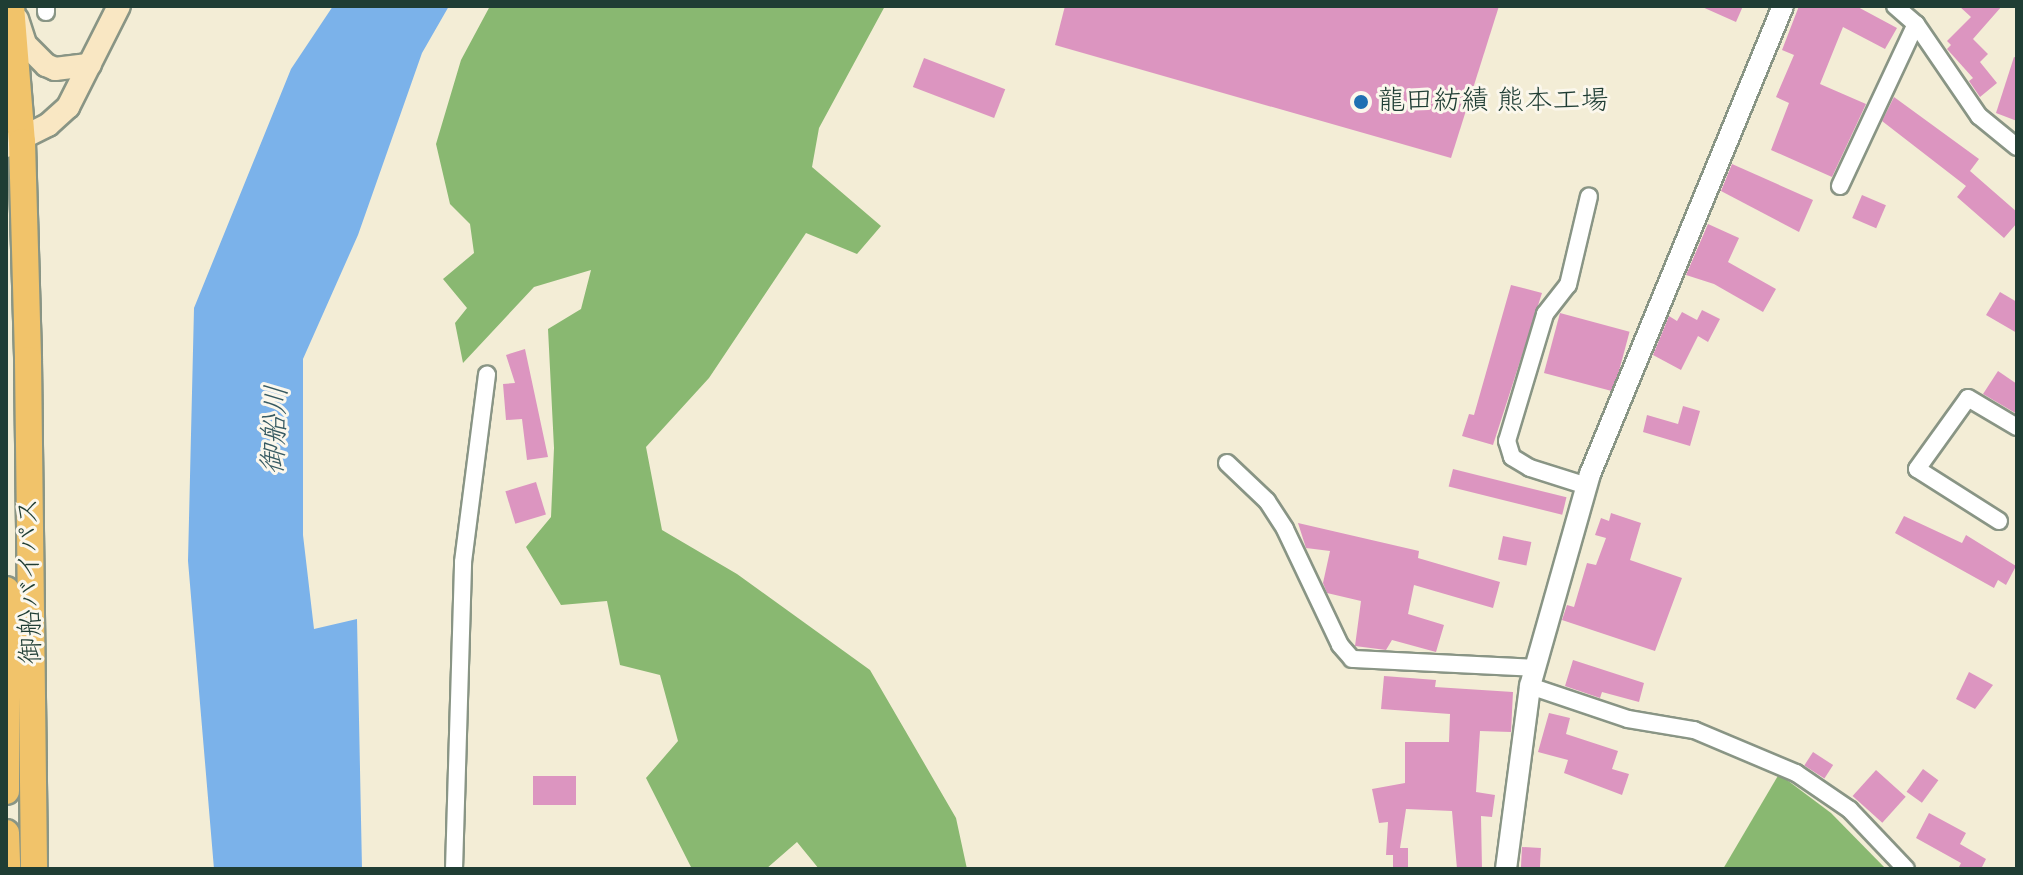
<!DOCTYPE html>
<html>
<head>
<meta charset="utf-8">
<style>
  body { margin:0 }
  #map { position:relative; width:2023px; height:875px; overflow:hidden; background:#f3edd6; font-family:Mynerve,"Klee One",sans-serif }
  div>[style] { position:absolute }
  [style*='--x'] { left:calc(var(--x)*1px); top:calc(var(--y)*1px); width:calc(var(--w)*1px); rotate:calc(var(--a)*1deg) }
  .forest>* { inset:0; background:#89b871 }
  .water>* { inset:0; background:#7bb2ea }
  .building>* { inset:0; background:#dc95c0; transform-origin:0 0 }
  .roads { filter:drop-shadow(2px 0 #899585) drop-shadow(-2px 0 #899585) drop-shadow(0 2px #899585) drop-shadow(0 -2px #899585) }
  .minor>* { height:16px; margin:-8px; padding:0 8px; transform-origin:8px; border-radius:8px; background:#fff }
  .tertiary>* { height:20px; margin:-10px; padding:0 10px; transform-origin:10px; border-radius:10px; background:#fff }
  .secondary>* { height:22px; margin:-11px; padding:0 11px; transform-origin:11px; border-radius:11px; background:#f9e7c3 }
  .trunk>* { height:26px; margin:-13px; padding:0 13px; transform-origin:13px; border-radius:13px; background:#f1c36a }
  .dots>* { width:22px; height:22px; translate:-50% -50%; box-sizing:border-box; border:4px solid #fbf7ec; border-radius:50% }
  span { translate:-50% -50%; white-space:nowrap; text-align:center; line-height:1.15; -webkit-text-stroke:6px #fbf7ec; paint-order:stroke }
  .poi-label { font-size:28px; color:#1f3d34 }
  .left { translate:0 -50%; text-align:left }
  .street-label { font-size:28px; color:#1f3d34 }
  .water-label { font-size:30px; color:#365a62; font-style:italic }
  .frame { position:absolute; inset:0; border:8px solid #1f3d34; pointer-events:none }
</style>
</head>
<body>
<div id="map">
  <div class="forest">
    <div style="clip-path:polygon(490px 6px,885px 6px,819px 128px,812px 167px,881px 226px,857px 254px,806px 233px,709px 378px,646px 447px,662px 530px,737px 574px,870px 670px,956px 818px,967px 869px,819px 869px,797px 842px,766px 869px,692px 869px,646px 778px,678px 741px,660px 675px,620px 665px,607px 601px,561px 605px,526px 547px,551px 517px,554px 448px,548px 329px,581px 309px,591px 270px,534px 287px,463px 363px,455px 323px,467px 308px,443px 279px,474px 253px,470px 224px,450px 204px,436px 144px,461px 60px)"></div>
    <div style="clip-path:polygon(1779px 774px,1831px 813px,1886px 869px,1723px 869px)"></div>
  </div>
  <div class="water">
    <div style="clip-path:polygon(333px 6px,449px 6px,422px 53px,358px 235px,303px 359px,303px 535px,314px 629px,357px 619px,362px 869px,214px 869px,188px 561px,194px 308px,291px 69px)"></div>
  </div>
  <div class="building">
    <div style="clip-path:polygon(1065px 6px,1499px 6px,1451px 158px,1055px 45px)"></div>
    <div style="clip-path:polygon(1700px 6px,1743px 6px,1736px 22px)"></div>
    <div style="clip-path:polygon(1799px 6px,1856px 6px,1897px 28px,1885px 49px,1843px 27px,1820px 84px,1866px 104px,1832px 177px,1771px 150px,1789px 103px,1776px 97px,1794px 55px,1782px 50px)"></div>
    <div style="clip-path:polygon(1959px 6px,2002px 6px,1973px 39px,1988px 54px,1980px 62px,1997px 83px,1980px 97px,1969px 81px,1973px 78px,1947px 49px,1951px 45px,1947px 41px,1971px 17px)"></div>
    <div style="clip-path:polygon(2014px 57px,2017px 58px,2017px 121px,1996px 113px)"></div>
    <div style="left:924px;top:58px;width:87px;height:31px;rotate:21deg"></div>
    <div style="clip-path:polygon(1894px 97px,1979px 159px,1970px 171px,2017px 212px,2017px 223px,2004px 238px,1957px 197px,1966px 186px,1882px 121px)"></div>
    <div style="clip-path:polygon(1732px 164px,1813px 200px,1799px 232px,1721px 191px)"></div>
    <div style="left:1862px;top:195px;width:26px;height:25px;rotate:23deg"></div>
    <div style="clip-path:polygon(1708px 224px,1739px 238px,1728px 262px,1776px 289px,1763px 312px,1714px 284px,1686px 275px)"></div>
    <div style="clip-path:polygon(1511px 285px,1542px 293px,1493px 445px,1462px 436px,1469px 414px,1474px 415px)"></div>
    <div style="clip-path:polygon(2000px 292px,2017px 302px,2017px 333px,1986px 315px)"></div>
    <div style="clip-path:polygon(1702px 310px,1720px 319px,1708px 342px,1698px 336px,1681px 370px,1653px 355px,1669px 316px,1677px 321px,1682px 312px,1697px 320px)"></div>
    <div style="left:1560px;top:313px;width:72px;height:62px;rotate:15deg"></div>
    <div style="clip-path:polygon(525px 349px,548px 457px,527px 460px,522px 419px,506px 420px,503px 384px,515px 383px,506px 355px)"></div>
    <div style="clip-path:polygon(1998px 371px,2017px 384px,2017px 414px,1983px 394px)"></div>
    <div style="clip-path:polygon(1683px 406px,1700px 411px,1690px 446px,1643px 432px,1647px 415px,1678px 424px)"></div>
    <div style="left:1453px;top:469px;width:117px;height:18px;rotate:14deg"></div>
    <div style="left:536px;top:482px;width:34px;height:32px;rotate:73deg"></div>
    <div style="clip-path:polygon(1611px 513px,1641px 523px,1630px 560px,1682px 578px,1655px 651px,1562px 620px,1567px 605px,1574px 607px,1587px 563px,1596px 565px,1606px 538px,1595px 535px,1601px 518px,1609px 521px)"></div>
    <div style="clip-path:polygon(1904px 516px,1962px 543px,1966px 535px,2016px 566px,2006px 585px,1998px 580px,1994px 588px,1895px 533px)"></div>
    <div style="clip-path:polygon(1298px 523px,1419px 551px,1418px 558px,1500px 582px,1493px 608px,1414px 585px,1408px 614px,1444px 625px,1436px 652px,1392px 640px,1386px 650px,1355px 646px,1361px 601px,1327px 593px,1323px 583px,1330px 551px,1306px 548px)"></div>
    <div style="left:1503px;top:536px;width:29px;height:24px;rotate:12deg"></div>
    <div style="clip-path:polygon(1573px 660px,1644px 683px,1639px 702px,1602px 692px,1600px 698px,1565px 686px)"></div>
    <div style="clip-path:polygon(1969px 672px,1993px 685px,1975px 709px,1956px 699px)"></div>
    <div style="clip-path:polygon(1384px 676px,1436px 680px,1435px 687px,1513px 692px,1511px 732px,1480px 731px,1476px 792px,1495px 795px,1492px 817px,1481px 816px,1482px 869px,1457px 869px,1452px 811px,1406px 809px,1400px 848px,1408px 848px,1408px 869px,1393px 869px,1393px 855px,1386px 855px,1388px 822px,1379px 823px,1372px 789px,1405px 783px,1405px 742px,1449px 742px,1450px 714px,1381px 709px)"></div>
    <div style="clip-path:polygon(1549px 713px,1570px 718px,1566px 734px,1618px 751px,1612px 769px,1629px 774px,1622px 795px,1564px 773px,1568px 760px,1538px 752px)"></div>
    <div style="left:1813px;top:752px;width:24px;height:16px;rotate:33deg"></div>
    <div style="left:1923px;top:769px;width:19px;height:28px;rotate:36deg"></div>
    <div style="left:1876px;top:770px;width:40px;height:35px;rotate:42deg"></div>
    <div style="left:576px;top:776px;width:29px;height:43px;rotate:90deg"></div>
    <div style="clip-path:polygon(1929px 813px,1966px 833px,1960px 844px,1986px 859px,1981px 869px,1958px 869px,1961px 863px,1916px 838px)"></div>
    <div style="left:1522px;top:847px;width:19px;height:22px;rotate:3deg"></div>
  </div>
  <div class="roads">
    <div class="minor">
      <div style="--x:46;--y:6;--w:6;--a:90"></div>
      <div style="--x:1895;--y:6;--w:28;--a:41"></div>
      <div style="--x:1916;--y:24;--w:112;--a:55.6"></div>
      <div style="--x:1979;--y:116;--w:49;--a:39.2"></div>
      <div style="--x:1840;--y:186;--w:179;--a:-64.9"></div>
      <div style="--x:1227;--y:463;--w:55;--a:43.5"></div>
      <div style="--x:1267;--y:501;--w:33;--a:57"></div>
      <div style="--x:1285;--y:529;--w:128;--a:64.6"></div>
      <div style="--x:1340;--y:645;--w:18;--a:49"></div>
      <div style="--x:1352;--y:659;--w:183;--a:2.8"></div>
      <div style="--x:1587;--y:486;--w:60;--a:-162.5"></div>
      <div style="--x:1530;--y:468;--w:21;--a:-149"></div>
      <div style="--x:1512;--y:457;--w:17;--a:-107"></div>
      <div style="--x:1507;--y:441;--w:133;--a:-73.3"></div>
      <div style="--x:1545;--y:314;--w:37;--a:-52"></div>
      <div style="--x:1568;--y:285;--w:91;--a:-76.7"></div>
      <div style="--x:1999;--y:521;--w:97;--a:-147.6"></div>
      <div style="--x:1917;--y:469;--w:87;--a:-54.3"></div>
      <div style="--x:1968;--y:398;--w:57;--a:30.6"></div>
      <div style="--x:1530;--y:686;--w:103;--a:18.6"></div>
      <div style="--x:1628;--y:719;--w:67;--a:9.5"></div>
      <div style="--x:1694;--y:730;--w:111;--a:22.9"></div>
      <div style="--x:1796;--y:773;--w:65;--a:34.4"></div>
      <div style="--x:1850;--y:810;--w:81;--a:46.5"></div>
      <div style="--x:454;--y:869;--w:307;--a:-88.3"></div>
      <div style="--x:463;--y:562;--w:189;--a:-82.7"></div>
    </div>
    <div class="tertiary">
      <div style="--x:1506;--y:869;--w:185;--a:-82.5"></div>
      <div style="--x:1530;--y:686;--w:220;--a:-74.2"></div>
      <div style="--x:1590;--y:474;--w:506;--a:-67.59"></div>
    </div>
    <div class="secondary">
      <div style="--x:17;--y:19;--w:26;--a:72"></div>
      <div style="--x:25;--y:44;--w:30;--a:45"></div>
      <div style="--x:46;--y:65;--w:10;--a:24"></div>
      <div style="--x:55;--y:69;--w:35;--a:-7"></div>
      <div style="--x:6;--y:146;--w:47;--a:-26.6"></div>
      <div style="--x:48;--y:125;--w:27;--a:-42"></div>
      <div style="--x:68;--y:107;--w:113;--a:-63.2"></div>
    </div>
    <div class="trunk">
      <div style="--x:11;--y:6;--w:136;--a:85.4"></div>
      <div style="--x:22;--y:142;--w:218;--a:88.4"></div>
      <div style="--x:28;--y:360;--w:509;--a:89.32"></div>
      <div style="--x:6;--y:590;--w:201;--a:90"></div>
      <div style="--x:6;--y:833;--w:36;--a:88"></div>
    </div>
  </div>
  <div class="dots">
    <div style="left:1361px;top:102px;background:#1f6fb2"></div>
  </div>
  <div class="poi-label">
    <span class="left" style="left:1377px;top:102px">龍田紡績 熊本工場</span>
  </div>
  <div class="street-label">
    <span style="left:31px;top:581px;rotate:-91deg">御船バイパス</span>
  </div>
  <div class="water-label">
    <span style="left:276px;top:430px;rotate:-87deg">御船川</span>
  </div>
  <div class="frame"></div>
</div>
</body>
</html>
